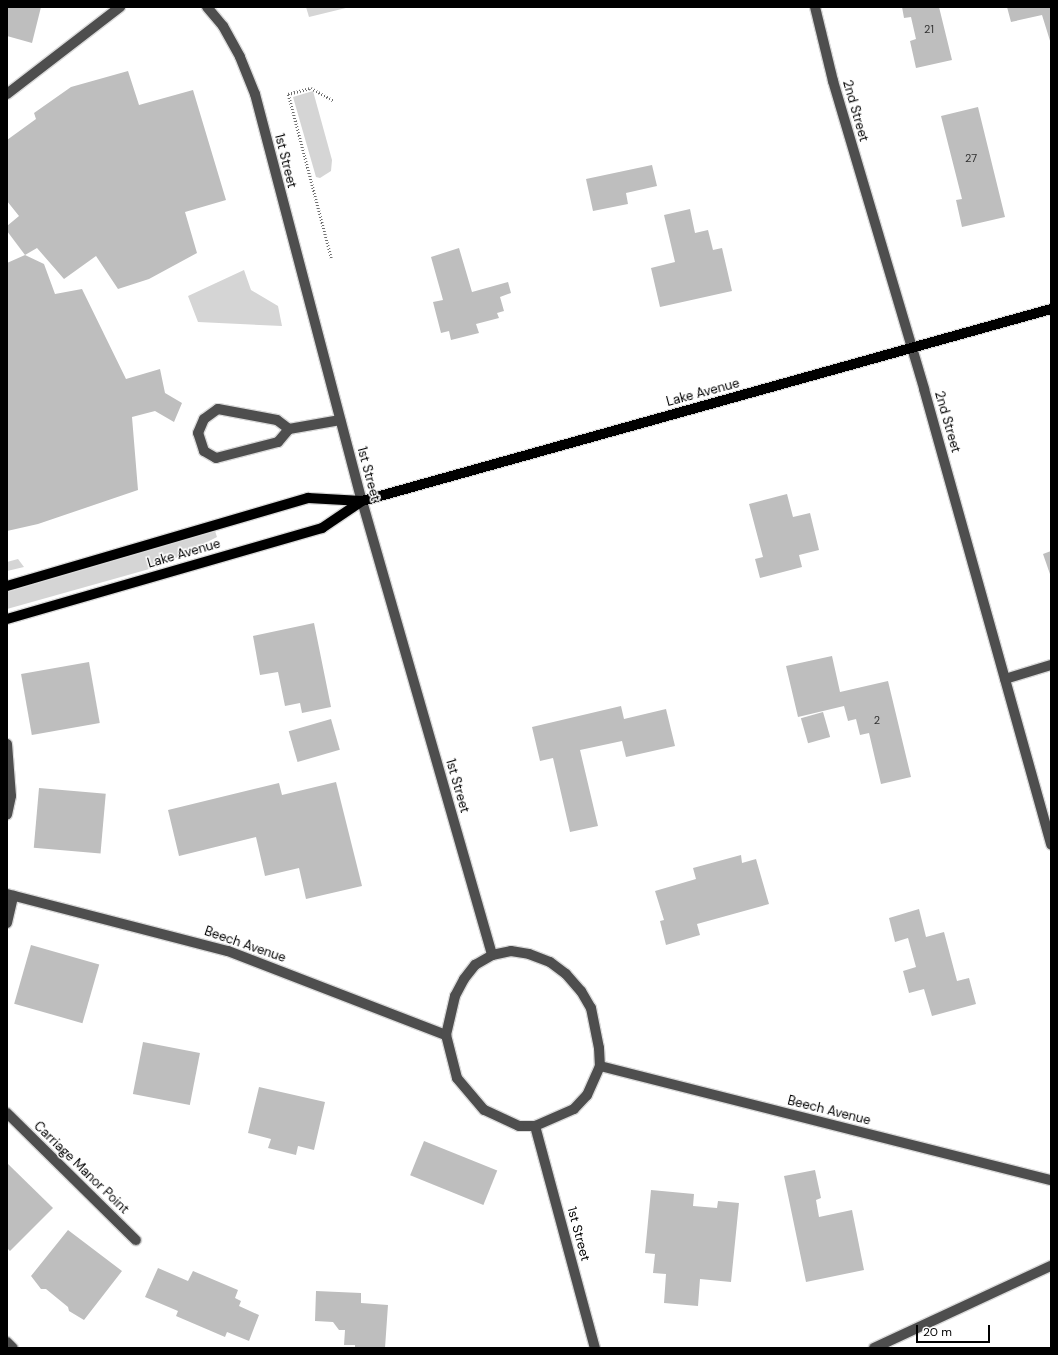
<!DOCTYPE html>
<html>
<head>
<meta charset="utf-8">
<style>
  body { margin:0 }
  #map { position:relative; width:1058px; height:1355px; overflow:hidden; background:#fff; font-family:"DM Sans",sans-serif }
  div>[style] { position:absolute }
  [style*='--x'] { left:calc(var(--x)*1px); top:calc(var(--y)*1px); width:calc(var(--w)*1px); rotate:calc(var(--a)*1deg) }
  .green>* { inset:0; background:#d5d5d5 }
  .building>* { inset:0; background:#bebebe; transform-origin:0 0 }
  .path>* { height:2.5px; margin-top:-1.25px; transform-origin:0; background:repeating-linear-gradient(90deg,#707070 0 1px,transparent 0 3px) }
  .roads { filter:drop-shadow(1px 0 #dbdbdb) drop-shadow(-1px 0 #dbdbdb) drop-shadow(0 1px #dbdbdb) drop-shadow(0 -1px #dbdbdb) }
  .minor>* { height:10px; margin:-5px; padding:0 5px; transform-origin:5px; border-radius:5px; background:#4e4e4e }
  .major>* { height:10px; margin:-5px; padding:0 5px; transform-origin:5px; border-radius:5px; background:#000 }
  span { translate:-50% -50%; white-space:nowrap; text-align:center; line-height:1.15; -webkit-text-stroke:3px #fff; paint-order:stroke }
  .number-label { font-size:11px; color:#303030 }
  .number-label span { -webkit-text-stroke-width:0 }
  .street-label { font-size:13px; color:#000 }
  .frame { position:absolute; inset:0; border:8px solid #000; pointer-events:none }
  .scale { position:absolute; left:916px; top:1325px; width:74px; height:18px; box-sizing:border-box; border:2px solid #000; border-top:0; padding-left:5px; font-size:12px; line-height:14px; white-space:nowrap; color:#000; -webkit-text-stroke:3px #fff; paint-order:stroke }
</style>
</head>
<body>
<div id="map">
  <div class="green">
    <div style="clip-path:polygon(306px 7px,350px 7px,309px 17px)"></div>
    <div style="clip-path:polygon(313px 91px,332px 160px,331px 171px,320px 178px,316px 177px,293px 97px)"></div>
    <div style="clip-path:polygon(244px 270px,251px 290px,278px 306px,282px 326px,198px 322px,188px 296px)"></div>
    <div style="clip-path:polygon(215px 531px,217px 537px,160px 566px,7px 609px,7px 589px)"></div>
    <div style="clip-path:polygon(18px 559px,24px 567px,7px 571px,7px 562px)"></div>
  </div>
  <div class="building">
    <div style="clip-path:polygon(7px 7px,41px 7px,32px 43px,7px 36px)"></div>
    <div style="clip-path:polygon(902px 7px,939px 7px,952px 60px,916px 68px,910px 41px,916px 39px,911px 17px,904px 18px)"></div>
    <div style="clip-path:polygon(1007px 7px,1051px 7px,1051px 44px,1042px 15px,1011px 22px)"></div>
    <div style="clip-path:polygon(128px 71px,139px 105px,193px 90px,226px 200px,185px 212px,197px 253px,149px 279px,118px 289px,96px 256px,64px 279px,37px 248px,25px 255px,44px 264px,55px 294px,82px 289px,126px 379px,160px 369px,165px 393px,182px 403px,174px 422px,155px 411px,132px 417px,138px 490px,38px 524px,7px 531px,7px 263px,25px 255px,7px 231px,7px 226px,19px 216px,7px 201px,7px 140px,36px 119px,34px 113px,71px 87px)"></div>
    <div style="clip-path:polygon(978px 107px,1005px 217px,962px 227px,956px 200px,962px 199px,941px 116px)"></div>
    <div style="clip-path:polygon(652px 165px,657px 186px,626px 193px,628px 204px,593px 211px,586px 179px)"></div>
    <div style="clip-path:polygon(690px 209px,695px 233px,708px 230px,713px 250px,722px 248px,732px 291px,660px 307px,651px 268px,675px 262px,664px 215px)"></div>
    <div style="clip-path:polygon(459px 248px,472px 292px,508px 282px,511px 293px,500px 297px,504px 311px,497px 313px,499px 318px,476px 324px,479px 333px,451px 340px,449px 331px,441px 333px,433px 302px,443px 300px,431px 257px)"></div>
    <div style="clip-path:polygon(787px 494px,793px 517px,810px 513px,819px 550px,799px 555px,802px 567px,760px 578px,755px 559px,763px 557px,749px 504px)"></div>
    <div style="clip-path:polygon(1051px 551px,1051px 577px,1043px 554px)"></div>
    <div style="clip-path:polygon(314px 623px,331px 707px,302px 713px,300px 703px,285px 706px,278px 672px,260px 675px,253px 636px)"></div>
    <div style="clip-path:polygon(832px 656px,840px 692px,888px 681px,911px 777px,881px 784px,869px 733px,860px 735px,856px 719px,848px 721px,844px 706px,798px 717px,786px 666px)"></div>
    <div style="left:89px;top:662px;width:62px;height:69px;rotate:80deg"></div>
    <div style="clip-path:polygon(621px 706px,624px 719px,666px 709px,675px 746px,626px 757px,622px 741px,580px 750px,598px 826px,570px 832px,553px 758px,540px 761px,532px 727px)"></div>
    <div style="left:823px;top:712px;width:26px;height:23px;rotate:74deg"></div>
    <div style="left:331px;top:719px;width:32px;height:44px;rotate:74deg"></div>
    <div style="clip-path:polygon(336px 782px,362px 886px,306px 899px,299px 868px,265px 876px,256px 837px,179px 856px,168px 810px,279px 783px,282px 795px)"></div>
    <div style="left:39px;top:788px;width:67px;height:60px;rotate:5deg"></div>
    <div style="clip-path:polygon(741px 855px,742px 863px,756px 859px,769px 904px,697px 924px,700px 935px,666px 945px,660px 921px,664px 920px,655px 891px,696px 879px,693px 868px)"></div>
    <div style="clip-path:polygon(919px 909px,926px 937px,944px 932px,957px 981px,969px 978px,976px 1004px,932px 1016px,924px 989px,909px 993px,903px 971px,916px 967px,908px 938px,895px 942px,889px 918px)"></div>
    <div style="left:31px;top:945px;width:71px;height:61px;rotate:16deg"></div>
    <div style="left:143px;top:1042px;width:58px;height:53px;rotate:11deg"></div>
    <div style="clip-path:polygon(259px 1087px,325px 1102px,314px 1150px,298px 1146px,296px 1155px,268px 1148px,271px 1139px,248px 1133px)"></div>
    <div style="left:424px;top:1141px;width:79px;height:37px;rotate:22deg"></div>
    <div style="clip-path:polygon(7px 1163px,53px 1208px,10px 1251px,7px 1248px)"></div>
    <div style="clip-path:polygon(815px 1170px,821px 1198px,816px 1200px,819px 1217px,852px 1210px,864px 1270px,806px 1282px,784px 1176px)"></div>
    <div style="clip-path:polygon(651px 1190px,694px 1194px,693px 1206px,717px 1208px,718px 1201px,739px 1203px,731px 1282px,700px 1279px,698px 1306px,664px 1303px,666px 1274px,653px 1273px,655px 1254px,645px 1253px)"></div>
    <div style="clip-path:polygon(68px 1230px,122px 1271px,84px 1320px,69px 1311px,68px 1307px,46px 1289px,41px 1289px,31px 1276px)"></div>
    <div style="clip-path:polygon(158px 1268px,188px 1281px,193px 1271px,238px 1290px,235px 1298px,241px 1301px,239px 1306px,259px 1315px,249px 1341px,227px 1332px,225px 1337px,176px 1316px,178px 1311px,145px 1297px)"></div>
    <div style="clip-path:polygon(316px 1291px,361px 1293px,361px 1303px,388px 1305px,385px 1348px,355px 1348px,355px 1345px,344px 1345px,345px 1330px,339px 1330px,333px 1322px,315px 1321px)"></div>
  </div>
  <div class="path">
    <div style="--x:331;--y:258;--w:170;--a:-104.7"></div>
    <div style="--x:288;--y:94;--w:24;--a:-15"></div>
    <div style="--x:311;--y:88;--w:26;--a:29"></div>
  </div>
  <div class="roads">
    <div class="minor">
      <div style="--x:207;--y:7;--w:25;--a:50"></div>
      <div style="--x:223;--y:26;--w:35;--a:61"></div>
      <div style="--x:240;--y:57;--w:40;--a:68"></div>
      <div style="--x:255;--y:94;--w:421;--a:75.3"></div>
      <div style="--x:362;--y:501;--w:472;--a:74"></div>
      <div style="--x:815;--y:7;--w:76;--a:76.3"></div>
      <div style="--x:833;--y:81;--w:321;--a:73.5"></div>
      <div style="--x:924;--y:389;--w:473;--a:74.4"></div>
      <div style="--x:7;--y:94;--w:143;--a:-37.6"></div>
      <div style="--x:289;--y:429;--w:17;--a:130"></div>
      <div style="--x:278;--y:442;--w:64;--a:165.5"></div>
      <div style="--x:216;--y:458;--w:14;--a:-150"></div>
      <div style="--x:204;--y:451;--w:19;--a:-108"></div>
      <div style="--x:198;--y:433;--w:15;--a:-67"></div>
      <div style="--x:204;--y:419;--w:17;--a:-36"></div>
      <div style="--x:218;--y:409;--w:60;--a:10.6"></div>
      <div style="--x:277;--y:420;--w:15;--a:37"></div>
      <div style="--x:289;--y:429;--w:52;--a:-10"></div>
      <div style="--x:1005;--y:679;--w:48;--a:-16.9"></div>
      <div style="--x:7;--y:744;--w:52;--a:85.6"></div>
      <div style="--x:11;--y:796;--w:19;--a:102"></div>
      <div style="--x:7;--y:894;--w:228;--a:14.5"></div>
      <div style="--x:228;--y:951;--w:234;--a:21.1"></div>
      <div style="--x:7;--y:923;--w:28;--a:-77"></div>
      <div style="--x:511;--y:951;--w:18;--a:9"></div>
      <div style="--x:529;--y:954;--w:22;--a:21"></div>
      <div style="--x:550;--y:962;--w:20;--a:37"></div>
      <div style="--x:566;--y:974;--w:23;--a:49"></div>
      <div style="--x:581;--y:991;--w:20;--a:60"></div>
      <div style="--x:591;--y:1008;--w:41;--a:78.7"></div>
      <div style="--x:599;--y:1048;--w:18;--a:87"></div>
      <div style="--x:600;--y:1066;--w:32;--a:114"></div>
      <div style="--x:587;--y:1095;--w:19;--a:133"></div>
      <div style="--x:574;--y:1109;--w:43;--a:156.4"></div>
      <div style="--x:535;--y:1126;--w:16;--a:180"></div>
      <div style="--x:519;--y:1126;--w:38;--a:-155"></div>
      <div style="--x:484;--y:1110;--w:42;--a:-130.2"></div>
      <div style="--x:457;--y:1078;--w:44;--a:-104.3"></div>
      <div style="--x:446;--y:1035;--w:40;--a:-77"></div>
      <div style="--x:455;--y:996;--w:19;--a:-62"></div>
      <div style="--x:464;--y:979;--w:18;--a:-52"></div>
      <div style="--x:475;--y:965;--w:20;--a:-30"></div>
      <div style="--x:492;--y:955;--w:19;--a:-12"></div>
      <div style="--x:600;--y:1066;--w:465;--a:14.2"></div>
      <div style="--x:7;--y:1113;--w:181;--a:44.6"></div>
      <div style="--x:535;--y:1126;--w:230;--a:74.9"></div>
      <div style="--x:7;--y:1342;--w:8;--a:45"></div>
      <div style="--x:874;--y:1348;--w:195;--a:-24.9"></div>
    </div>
    <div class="major">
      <div style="--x:7;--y:586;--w:314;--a:-16.3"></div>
      <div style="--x:308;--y:498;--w:54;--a:3.2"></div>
      <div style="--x:362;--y:501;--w:715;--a:-15.57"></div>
      <div style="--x:7;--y:619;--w:328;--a:-16.1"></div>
      <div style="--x:322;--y:528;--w:48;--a:-34"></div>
    </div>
  </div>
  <div class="number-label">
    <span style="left:929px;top:29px">21</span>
    <span style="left:971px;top:158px">27</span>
    <span style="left:877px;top:720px">2</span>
  </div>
  <div class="street-label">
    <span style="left:855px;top:111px;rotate:74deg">2nd Street</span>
    <span style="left:285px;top:161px;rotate:76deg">1st Street</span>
    <span style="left:703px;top:393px;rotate:-15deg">Lake Avenue</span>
    <span style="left:947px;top:422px;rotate:74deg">2nd Street</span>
    <span style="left:368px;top:474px;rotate:75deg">1st Street</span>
    <span style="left:184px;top:554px;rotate:-16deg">Lake Avenue</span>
    <span style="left:457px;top:786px;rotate:74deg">1st Street</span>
    <span style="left:245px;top:945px;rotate:19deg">Beech Avenue</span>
    <span style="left:829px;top:1111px;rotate:14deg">Beech Avenue</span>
    <span style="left:81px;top:1168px;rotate:44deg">Carriage Manor Point</span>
    <span style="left:578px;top:1234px;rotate:75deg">1st Street</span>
  </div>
  <div class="frame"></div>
  <div class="scale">20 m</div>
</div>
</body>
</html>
